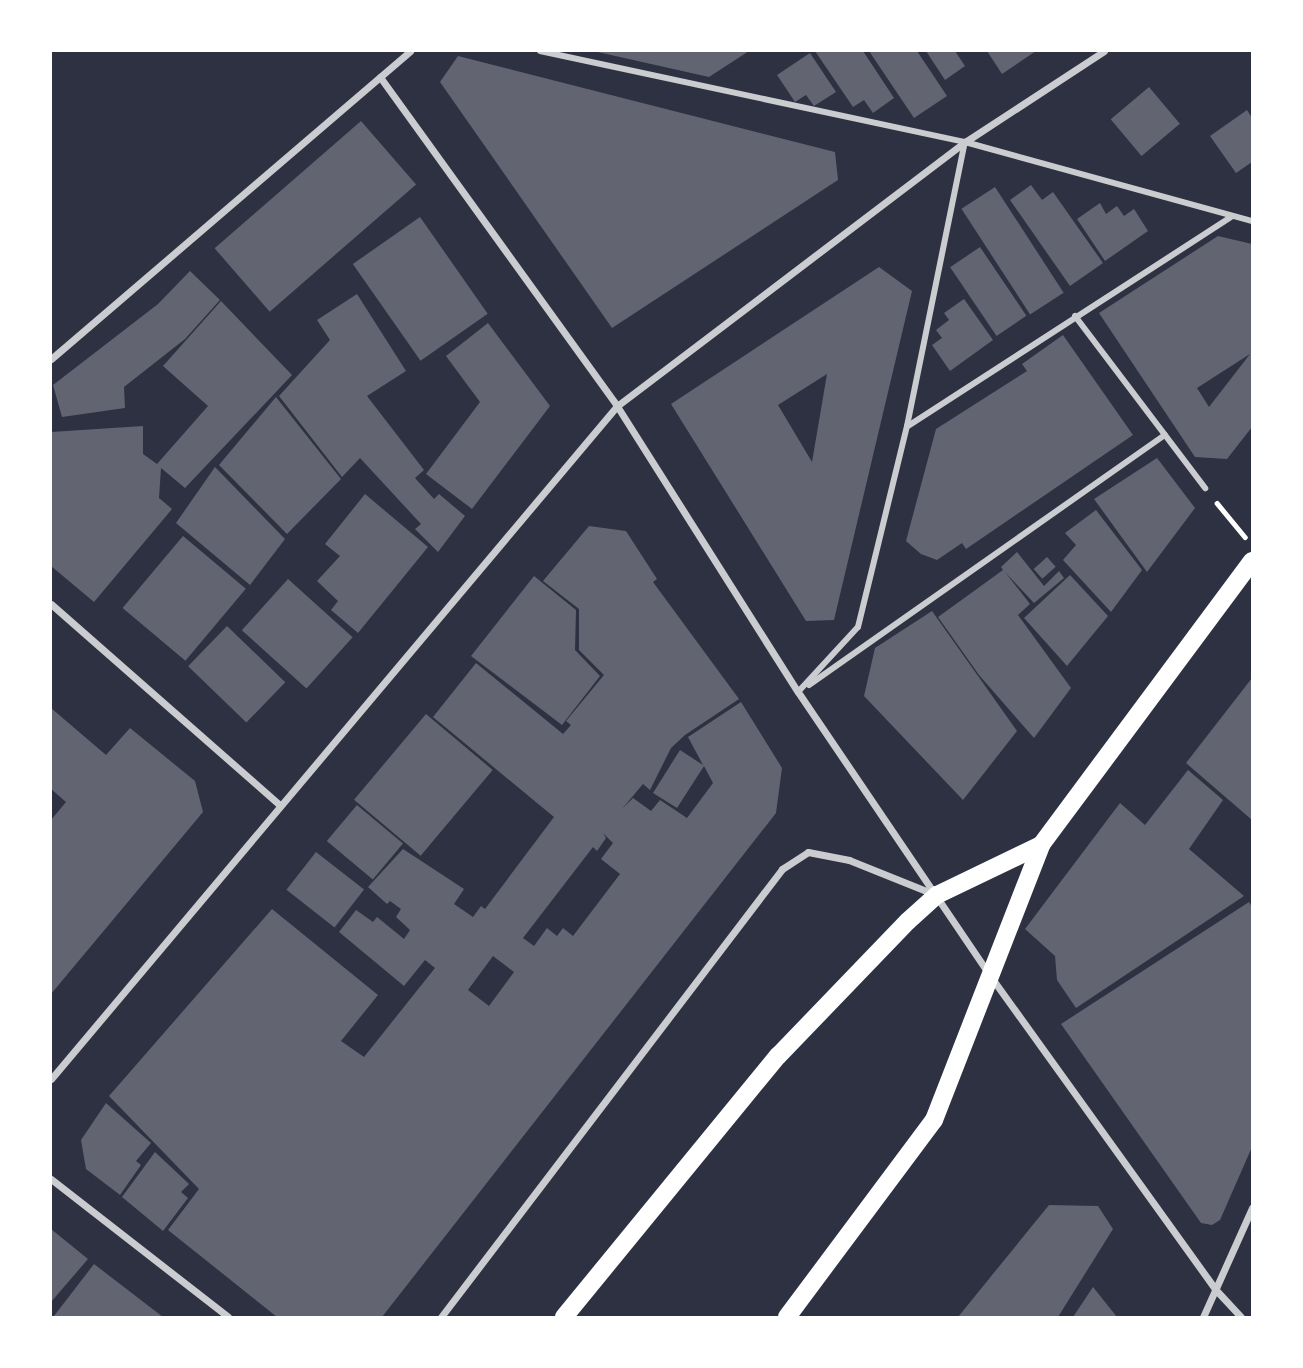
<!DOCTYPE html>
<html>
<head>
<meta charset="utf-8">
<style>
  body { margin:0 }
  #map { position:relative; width:1303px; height:1368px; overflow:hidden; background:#2d3142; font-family:"Open Sans",sans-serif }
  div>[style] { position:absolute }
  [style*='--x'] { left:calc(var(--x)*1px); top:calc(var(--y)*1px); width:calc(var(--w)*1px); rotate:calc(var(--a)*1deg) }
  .building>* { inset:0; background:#626471; transform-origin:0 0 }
  .path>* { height:4.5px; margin:-2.25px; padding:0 2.25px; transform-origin:2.25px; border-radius:2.25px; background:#fff }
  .pedestrian>* { height:6px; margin:-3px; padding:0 3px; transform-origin:3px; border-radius:3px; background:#caccd0 }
  .minor>* { height:7px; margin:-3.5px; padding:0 3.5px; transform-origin:3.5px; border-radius:3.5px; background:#caccd0 }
  .primary>* { height:18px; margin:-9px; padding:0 9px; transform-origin:9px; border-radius:9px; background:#fff }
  span { translate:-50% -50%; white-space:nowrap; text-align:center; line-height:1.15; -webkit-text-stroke:5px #fff; paint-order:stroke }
  .frame { position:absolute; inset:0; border:52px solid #fff; pointer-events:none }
</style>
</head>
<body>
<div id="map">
  <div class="building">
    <div style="clip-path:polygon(593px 51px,749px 51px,709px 77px)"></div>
    <div style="clip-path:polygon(815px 51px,863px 51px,894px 98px,873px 113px,864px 100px,853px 107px)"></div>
    <div style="clip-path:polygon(869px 51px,917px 51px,947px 96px,914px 118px)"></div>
    <div style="clip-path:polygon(926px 51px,955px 51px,965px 66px,945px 80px)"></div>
    <div style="clip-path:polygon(987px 51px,1036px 51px,1002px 74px)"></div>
    <div style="clip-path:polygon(810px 53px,836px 92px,814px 106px,806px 95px,795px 102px,777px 75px)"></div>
    <div style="clip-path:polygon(458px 56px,835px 152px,838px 180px,612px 328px,440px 82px)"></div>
    <div style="left:1149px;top:87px;width:48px;height:50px;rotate:50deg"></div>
    <div style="clip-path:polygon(1247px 110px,1252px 118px,1252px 162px,1236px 173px,1210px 136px)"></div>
    <div style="left:361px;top:121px;width:84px;height:194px;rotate:49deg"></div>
    <div style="clip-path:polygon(1031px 185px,1042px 200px,1053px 192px,1103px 263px,1070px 286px,1010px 200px)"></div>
    <div style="left:995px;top:187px;width:126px;height:40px;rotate:57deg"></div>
    <div style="clip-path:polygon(1100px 203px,1106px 214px,1117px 206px,1124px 216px,1134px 209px,1148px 231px,1105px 261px,1077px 219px)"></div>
    <div style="left:420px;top:217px;width:118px;height:82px;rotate:55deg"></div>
    <div style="clip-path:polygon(evenodd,1218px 236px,1252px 244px,1252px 427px,1227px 459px,1195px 457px,1099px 313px,1218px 236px,1250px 354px,1209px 407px,1197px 388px,1250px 354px)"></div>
    <div style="left:980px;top:247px;width:83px;height:36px;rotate:56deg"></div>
    <div style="clip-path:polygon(evenodd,879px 267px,912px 291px,834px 620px,806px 621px,671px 404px,879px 267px,827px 374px,812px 462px,778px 405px,827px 374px)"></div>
    <div style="clip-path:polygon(190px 271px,220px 300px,185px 339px,124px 387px,125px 408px,62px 417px,53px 385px,158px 304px)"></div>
    <div style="clip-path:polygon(357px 294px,406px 371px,367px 396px,424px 470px,415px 478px,434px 499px,439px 494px,465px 516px,438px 552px,415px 529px,421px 524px,360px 458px,342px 477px,279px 396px,330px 340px,317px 320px)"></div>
    <div style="clip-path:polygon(964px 299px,993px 340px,950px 371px,932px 345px,942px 338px,936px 330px,949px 320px,944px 313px)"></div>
    <div style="clip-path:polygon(221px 301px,292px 375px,185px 488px,161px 468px,159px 498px,172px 509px,94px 602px,51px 566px,51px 432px,143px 426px,143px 454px,157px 464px,208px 406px,163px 366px)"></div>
    <div style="clip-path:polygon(488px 323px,550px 406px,472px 509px,426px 474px,480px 402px,446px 356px)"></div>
    <div style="clip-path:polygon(1063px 335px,1133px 435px,966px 549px,962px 543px,937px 560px,921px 554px,906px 541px,936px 429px,1027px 371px,1022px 364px)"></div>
    <div style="clip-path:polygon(276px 397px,341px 479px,287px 534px,219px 465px)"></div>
    <div style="clip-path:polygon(1157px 458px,1195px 508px,1147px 572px,1094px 499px)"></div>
    <div style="clip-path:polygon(215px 467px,285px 539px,250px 585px,176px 523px)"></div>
    <div style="clip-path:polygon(365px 494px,428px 547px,358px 633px,331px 610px,338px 601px,317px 581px,340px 556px,325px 544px)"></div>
    <div style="clip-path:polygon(1096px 510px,1142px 570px,1111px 612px,1063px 560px,1076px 545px,1065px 533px)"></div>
    <div style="clip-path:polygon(evenodd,589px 526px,626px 531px,657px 579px,653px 582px,739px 699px,685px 735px,671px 748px,650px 790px,643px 784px,622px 809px,633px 798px,651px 811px,660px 800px,687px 818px,713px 783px,704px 766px,677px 808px,653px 793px,680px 750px,703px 765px,688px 737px,741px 702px,782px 768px,776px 813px,382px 1317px,277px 1317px,168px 1230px,199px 1189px,109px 1096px,272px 909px,378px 995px,341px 1041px,364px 1057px,435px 968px,425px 960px,404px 986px,339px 932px,356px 910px,373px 922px,377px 917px,404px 939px,410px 930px,396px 917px,401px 909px,390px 901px,387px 904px,368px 887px,403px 849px,464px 889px,454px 904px,473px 917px,481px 906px,485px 909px,554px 817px,433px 717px,476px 663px,563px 734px,571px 725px,566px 721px,604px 675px,579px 650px,579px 609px,543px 581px,589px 526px,603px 833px,613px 843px,601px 859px,620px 874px,573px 936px,563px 928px,557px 936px,547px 928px,534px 946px,523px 938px,593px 847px,597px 851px,606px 838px,603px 833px,589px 526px,493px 956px,514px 972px,489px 1006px,468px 990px,493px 956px)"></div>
    <div style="left:183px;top:536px;width:82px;height:94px;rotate:40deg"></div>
    <div style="clip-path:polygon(1017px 552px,1044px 586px,1059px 571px,1064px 578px,1034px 603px,1005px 572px,1030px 604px,1018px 615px,1071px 688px,1034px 738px,979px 675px,938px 617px,1003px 570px,1001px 567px)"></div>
    <div style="left:1047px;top:557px;width:13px;height:18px;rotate:48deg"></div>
    <div style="clip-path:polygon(1070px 575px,1108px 616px,1067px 666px,1024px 618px)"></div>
    <div style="clip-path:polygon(534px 576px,576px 610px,575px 650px,600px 676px,562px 725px,471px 656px)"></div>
    <div style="left:288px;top:579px;width:87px;height:69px;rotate:42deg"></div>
    <div style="clip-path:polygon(932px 611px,1017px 731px,963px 800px,864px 696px,875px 648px)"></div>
    <div style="left:227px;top:626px;width:81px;height:56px;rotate:44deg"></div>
    <div style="clip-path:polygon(1252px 678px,1252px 820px,1186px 763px)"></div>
    <div style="clip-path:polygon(51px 708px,106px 755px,130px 728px,195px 781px,203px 812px,51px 994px,51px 820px,66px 802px,51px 789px)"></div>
    <div style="left:426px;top:714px;width:87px;height:112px;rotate:40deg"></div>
    <div style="clip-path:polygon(1188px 770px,1223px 800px,1189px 849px,1244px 896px,1076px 1008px,1057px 980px,1055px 956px,1025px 929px,1120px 803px,1145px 825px)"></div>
    <div style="left:357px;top:805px;width:60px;height:47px;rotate:40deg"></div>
    <div style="left:316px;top:852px;width:61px;height:48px;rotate:38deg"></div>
    <div style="clip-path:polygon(1249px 902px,1252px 907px,1252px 1147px,1220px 1220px,1212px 1225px,1201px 1223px,1061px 1024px)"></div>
    <div style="clip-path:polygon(106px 1103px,151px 1143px,136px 1161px,141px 1165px,120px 1195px,86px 1169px,81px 1140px)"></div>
    <div style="clip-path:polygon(155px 1152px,189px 1184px,181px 1192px,188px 1198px,163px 1231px,122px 1197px)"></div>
    <div style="clip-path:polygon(1049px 1205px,1098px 1206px,1113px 1229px,1058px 1317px,958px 1317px)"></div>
    <div style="clip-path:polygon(51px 1229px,88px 1259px,51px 1302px)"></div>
    <div style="clip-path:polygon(94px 1264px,163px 1317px,54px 1316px)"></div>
    <div style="clip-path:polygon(1093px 1287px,1117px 1317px,1073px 1317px)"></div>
  </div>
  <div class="path">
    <div style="--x:1217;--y:503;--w:44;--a:50.5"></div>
  </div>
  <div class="pedestrian">
    <div style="--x:540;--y:51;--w:435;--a:12.1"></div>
    <div style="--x:965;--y:142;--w:298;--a:15.4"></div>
    <div style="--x:1075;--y:316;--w:216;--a:52.9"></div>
    <div style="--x:908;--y:426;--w:386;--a:-32.9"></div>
    <div style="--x:809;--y:685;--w:435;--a:-35.1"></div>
    <div style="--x:798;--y:692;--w:88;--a:-47.3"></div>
    <div style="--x:858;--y:627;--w:207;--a:-76.3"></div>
    <div style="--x:907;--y:426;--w:290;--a:-78.5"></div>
  </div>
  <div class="minor">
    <div style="--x:380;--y:77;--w:405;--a:54.2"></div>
    <div style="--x:617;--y:406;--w:338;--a:57.7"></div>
    <div style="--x:798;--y:692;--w:344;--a:55.9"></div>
    <div style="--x:991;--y:977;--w:384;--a:54.3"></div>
    <div style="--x:1215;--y:1289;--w:38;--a:47"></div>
    <div style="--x:51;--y:359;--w:473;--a:-40.6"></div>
    <div style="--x:51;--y:604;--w:305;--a:41.3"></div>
    <div style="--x:51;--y:1079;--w:879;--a:-49.94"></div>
    <div style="--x:617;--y:406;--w:437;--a:-37.2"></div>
    <div style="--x:965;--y:142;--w:166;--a:-33.2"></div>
    <div style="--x:51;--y:1179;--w:224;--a:37.9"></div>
    <div style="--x:441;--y:1317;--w:563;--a:-52.72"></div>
    <div style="--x:782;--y:869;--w:31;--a:-33"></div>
    <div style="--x:808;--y:852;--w:42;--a:11"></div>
    <div style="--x:849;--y:860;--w:94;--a:21.9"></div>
    <div style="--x:1203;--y:1317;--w:120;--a:-65.8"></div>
  </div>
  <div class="primary">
    <div style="--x:564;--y:1317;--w:338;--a:-50.7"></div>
    <div style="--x:778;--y:1056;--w:187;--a:-46.1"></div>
    <div style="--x:908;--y:921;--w:39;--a:-42"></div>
    <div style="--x:937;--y:895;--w:115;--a:-25.7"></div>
    <div style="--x:787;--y:1317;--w:246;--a:-53.3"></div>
    <div style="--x:934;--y:1120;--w:295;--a:-68.7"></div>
    <div style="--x:1041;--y:845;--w:354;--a:-53.4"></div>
  </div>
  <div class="frame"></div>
</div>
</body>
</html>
